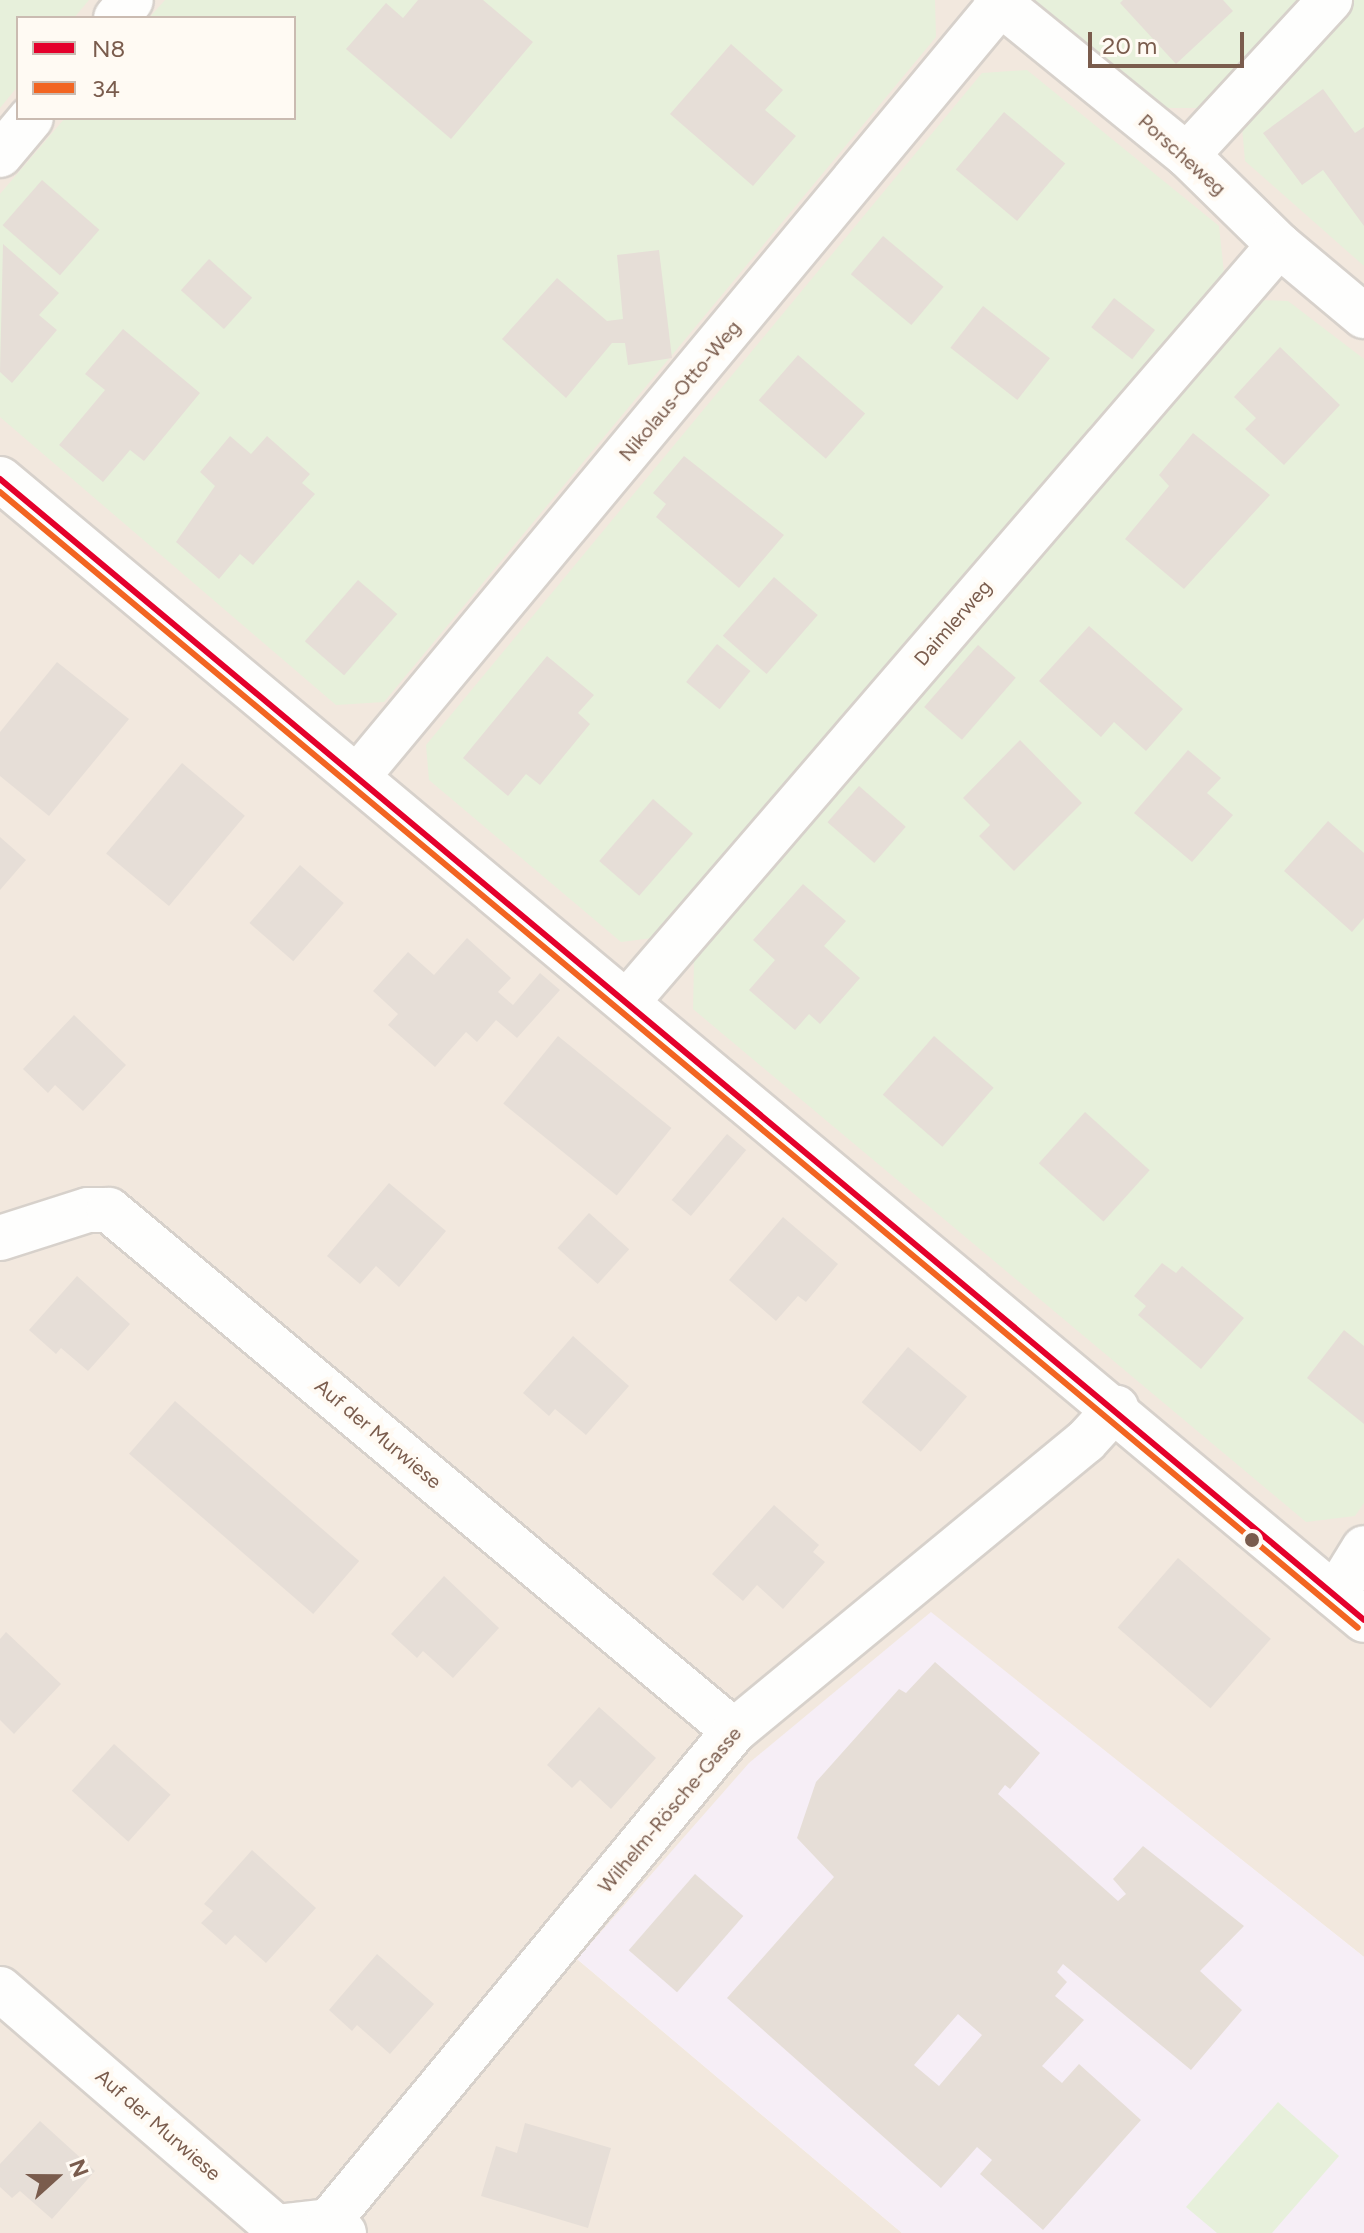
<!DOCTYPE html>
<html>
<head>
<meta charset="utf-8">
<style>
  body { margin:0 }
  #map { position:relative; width:1364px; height:2233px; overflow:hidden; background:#f9f5f0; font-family:Figtree,sans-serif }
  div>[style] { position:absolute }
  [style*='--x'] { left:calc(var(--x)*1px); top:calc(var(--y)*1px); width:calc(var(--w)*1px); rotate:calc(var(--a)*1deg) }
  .residential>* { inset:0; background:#f2e8de }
  .education>* { inset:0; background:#f6eef6 }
  .green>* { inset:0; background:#e7f0db }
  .building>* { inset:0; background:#e6ded7; transform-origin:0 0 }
  .roads { filter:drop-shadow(2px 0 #d7d1cb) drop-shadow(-2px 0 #d7d1cb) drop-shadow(0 2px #d7d1cb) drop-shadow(0 -2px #d7d1cb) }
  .street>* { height:44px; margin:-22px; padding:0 22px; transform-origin:22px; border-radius:22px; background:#fefefd }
  .secondary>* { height:44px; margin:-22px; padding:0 22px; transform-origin:22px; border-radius:22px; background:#fefefd }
  .bus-1>* { height:6px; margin:-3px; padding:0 3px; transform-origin:3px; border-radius:3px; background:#e4002b }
  .bus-2>* { height:6px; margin:-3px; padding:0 3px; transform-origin:3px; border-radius:3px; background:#f26522 }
  .dots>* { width:22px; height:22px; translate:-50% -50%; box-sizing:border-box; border:4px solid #fffaf3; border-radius:50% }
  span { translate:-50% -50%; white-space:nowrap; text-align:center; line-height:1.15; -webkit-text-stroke:8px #fffaf3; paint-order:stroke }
  .street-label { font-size:20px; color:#7a5c4d }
  .legend { position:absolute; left:16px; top:16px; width:280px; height:104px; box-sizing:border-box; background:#fffaf3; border:2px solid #cabbb1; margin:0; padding:10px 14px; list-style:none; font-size:24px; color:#7a5c4d }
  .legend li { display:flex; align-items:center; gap:16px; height:40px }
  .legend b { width:40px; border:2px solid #cabbb1 }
  .north { position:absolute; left:16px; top:2137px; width:80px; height:80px; -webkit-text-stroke:6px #fffaf3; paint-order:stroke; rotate:69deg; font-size:22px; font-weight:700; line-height:32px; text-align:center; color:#7a5c4d }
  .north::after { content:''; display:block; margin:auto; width:28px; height:36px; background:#7a5c4d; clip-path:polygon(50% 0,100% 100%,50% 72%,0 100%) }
  .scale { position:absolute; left:1088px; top:32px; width:156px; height:36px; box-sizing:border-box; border:4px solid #7a5c4d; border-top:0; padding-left:10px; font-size:24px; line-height:28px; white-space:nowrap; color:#7a5c4d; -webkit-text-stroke:6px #fffaf3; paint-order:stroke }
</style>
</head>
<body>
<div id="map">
  <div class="residential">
    <div style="clip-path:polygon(evenodd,0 0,1364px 0,1364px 1957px,931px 1613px,577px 1959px,902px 2233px,0 2233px,0 0,18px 18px,294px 18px,294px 118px,18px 118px,18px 18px)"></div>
  </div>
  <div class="education">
    <div style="clip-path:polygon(931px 1612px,1364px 1957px,1364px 2233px,902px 2233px,577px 1959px,749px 1763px)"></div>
  </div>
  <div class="green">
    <div style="clip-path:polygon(0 0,89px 0,74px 18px,18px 18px,18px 86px,0 108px)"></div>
    <div style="clip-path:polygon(165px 0,935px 0,936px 37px,384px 702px,336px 705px,0 417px,0 194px,65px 118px,294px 118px,294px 18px,149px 18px)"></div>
    <div style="clip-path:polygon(1030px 0,1300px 0,1201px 108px,1157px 108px)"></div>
    <div style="clip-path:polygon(1349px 0,1364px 0,1364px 266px,1245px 161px,1241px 116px)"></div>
    <div style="clip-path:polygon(1027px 70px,1219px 226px,1224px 273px,660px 937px,621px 942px,429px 780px,426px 745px,982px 73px)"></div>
    <div style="clip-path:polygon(1260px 300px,1288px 301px,1364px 359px,1364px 1503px,1355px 1516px,1306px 1522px,693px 1009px,694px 960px)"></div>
    <div style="clip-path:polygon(1278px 2102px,1339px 2156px,1272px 2233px,1217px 2233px,1186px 2207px)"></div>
  </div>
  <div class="building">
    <div style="clip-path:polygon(418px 0,483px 0,533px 42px,451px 139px,346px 49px,386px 3px,403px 18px)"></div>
    <div style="clip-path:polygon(1123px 0,1223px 0,1233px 11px,1176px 64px,1120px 3px)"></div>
    <div style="clip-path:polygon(731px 44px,783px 90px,765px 110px,796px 136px,753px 186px,670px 114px)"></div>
    <div style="clip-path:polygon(1323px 89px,1355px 133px,1364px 127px,1364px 226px,1323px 170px,1302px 185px,1263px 133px)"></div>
    <div style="left:1004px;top:112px;width:80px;height:75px;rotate:40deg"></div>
    <div style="left:42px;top:180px;width:76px;height:60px;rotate:41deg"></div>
    <div style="left:883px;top:236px;width:79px;height:50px;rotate:40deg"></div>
    <div style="clip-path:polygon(3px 244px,59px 293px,39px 315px,57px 330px,12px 383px,0 372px)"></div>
    <div style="clip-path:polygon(659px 250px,672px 358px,628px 365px,625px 343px,612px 343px,566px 398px,502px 339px,557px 278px,607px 321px,623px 319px,617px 255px)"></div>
    <div style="left:209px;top:259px;width:58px;height:42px;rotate:42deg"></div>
    <div style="left:1114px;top:298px;width:52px;height:37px;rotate:38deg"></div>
    <div style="left:983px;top:306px;width:85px;height:53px;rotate:38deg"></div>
    <div style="clip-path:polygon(123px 329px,200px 393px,144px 461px,130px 450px,103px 482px,59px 445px,105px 390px,85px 374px)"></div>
    <div style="clip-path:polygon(1280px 347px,1340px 405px,1284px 465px,1245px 429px,1256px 418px,1234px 397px)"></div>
    <div style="left:798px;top:355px;width:89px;height:60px;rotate:41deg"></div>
    <div style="clip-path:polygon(1193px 433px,1270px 495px,1184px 589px,1125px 539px,1169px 486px,1159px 475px)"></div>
    <div style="clip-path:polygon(230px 436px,251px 454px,267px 436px,310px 474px,302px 483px,315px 494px,253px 565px,240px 554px,219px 579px,176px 542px,215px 486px,200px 472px)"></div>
    <div style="clip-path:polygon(684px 456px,784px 535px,739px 588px,656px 517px,666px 504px,653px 493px)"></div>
    <div style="left:774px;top:577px;width:58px;height:78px;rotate:41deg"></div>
    <div style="left:358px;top:580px;width:52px;height:81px;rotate:41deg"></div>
    <div style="clip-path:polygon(1089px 626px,1183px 709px,1146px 751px,1114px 722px,1101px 737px,1039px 681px)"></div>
    <div style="left:717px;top:644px;width:43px;height:49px;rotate:39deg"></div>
    <div style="left:978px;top:645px;width:50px;height:82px;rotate:41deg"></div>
    <div style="clip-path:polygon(547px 656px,594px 695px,578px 713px,590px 724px,540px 785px,526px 774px,508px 796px,463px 758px)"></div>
    <div style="clip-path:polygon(57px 662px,129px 719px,49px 816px,0 776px,0 732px)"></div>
    <div style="clip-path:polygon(1020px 740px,1082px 803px,1014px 871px,979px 836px,990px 825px,963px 798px)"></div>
    <div style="clip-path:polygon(1188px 750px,1221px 778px,1207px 793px,1233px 815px,1192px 862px,1134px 813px)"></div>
    <div style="left:182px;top:763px;width:82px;height:118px;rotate:40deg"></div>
    <div style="left:859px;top:786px;width:62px;height:48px;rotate:41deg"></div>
    <div style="left:653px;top:799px;width:53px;height:82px;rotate:41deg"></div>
    <div style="clip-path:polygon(1328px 821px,1364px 853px,1364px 918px,1352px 932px,1284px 871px)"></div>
    <div style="clip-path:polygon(0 837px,26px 860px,0 890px)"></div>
    <div style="left:300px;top:865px;width:58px;height:77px;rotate:41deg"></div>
    <div style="clip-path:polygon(803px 884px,846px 921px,824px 946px,860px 978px,820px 1024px,809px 1014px,795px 1030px,749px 990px,775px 960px,753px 940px)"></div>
    <div style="clip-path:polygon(467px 938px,511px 978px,498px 992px,513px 1005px,540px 973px,560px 990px,517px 1038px,496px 1020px,477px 1042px,466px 1032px,435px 1067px,388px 1025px,398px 1014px,373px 991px,408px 952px,434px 975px)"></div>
    <div style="clip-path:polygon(74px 1015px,126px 1065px,83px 1111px,55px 1085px,48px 1093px,23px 1069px)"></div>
    <div style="left:558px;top:1036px;width:146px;height:87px;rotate:39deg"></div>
    <div style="left:934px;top:1036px;width:79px;height:78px;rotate:41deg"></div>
    <div style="left:1085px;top:1112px;width:87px;height:69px;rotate:42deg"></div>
    <div style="left:727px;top:1134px;width:25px;height:86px;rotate:40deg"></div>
    <div style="clip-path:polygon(389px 1183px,446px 1231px,399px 1287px,376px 1266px,360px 1284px,327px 1256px)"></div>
    <div style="left:589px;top:1213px;width:54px;height:47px;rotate:42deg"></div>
    <div style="clip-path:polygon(783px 1217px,838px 1264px,806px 1302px,798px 1296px,776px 1321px,729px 1280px)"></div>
    <div style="clip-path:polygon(1162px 1263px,1176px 1273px,1182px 1266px,1244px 1318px,1201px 1369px,1138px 1315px,1146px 1306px,1134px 1296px)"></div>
    <div style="clip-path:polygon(77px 1276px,130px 1324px,88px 1371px,61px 1348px,56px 1354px,29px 1330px)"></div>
    <div style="clip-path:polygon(1344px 1330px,1364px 1346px,1364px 1424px,1307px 1378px)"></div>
    <div style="clip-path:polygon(573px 1336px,629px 1386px,586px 1435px,555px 1409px,549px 1416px,523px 1393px)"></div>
    <div style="left:908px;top:1347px;width:77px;height:72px;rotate:40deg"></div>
    <div style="left:175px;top:1401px;width:244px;height:70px;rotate:41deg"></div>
    <div style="clip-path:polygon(774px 1505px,819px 1545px,813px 1552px,825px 1562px,783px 1609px,757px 1585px,743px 1601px,712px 1574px)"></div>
    <div style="left:1178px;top:1558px;width:123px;height:92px;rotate:41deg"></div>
    <div style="clip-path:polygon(444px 1576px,499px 1628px,453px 1678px,423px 1651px,417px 1658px,391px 1634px)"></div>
    <div style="clip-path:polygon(6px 1632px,61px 1684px,14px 1734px,0 1720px,0 1639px)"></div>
    <div style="clip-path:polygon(evenodd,935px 1662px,1040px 1753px,1010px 1789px,1005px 1785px,998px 1794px,1118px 1901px,1126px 1894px,1113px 1879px,1143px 1846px,1244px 1926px,1200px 1971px,1242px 2010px,1191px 2070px,1063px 1964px,1057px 1972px,1067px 1982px,1055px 1996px,1084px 2020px,1042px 2066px,1062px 2083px,1079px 2064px,1141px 2120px,1043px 2230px,980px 2174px,992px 2160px,977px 2147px,941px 2188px,727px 1998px,834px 1877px,797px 1838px,816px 1782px,899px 1689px,906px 1693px,935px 1662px,958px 2014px,982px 2035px,939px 2086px,914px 2065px,958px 2014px)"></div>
    <div style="clip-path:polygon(599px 1707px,656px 1758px,611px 1809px,580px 1780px,572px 1788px,547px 1765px)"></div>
    <div style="left:114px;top:1744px;width:76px;height:63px;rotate:42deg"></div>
    <div style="clip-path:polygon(252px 1850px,316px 1908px,266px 1963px,235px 1935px,226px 1945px,201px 1923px,213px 1911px,204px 1904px)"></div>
    <div style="left:695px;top:1874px;width:64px;height:101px;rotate:41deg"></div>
    <div style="clip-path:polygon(377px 1954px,434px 2004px,390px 2054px,357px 2025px,352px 2031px,329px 2010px)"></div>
    <div style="clip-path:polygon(40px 2121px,95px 2171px,52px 2219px,20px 2191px,12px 2198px,0 2187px,0 2164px)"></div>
    <div style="clip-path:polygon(525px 2123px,611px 2148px,588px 2228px,481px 2196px,496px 2146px,517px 2153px)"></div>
  </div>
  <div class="roads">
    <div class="street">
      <div style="--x:996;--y:0;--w:246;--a:39.1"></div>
      <div style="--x:1187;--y:155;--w:129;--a:44.4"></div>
      <div style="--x:1279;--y:245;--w:111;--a:39.9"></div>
      <div style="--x:116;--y:18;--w:23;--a:-50"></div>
      <div style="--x:0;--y:155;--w:48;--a:-50"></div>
      <div style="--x:1187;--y:155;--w:211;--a:-47.3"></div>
      <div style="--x:358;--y:776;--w:1004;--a:-50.25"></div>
      <div style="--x:627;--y:1002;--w:999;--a:-49.26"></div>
      <div style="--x:0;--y:1238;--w:92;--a:-17.7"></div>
      <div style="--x:88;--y:1210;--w:21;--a:0"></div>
      <div style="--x:109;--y:1210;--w:814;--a:39.81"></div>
      <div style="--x:1335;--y:1595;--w:55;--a:-58.3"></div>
      <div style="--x:0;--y:1989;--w:364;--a:40.8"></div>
      <div style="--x:276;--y:2227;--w:53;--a:-6.5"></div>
      <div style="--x:344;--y:2233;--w:19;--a:-141"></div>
      <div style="--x:329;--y:2221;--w:636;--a:-50.43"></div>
      <div style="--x:734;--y:1731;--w:456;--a:-39.5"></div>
      <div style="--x:1086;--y:1441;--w:45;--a:-47.7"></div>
    </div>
    <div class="secondary">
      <div style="--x:0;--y:479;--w:1778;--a:39.91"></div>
    </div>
  </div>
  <div class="bus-1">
    <div style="--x:0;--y:479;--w:1778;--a:39.91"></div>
  </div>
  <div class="bus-2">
    <div style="--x:0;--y:492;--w:1770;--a:39.91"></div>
  </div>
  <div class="dots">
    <div style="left:1252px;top:1540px;background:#7a5c4d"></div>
  </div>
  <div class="street-label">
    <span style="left:1182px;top:155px;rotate:42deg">Porscheweg</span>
    <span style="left:680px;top:391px;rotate:-50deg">Nikolaus-Otto-Weg</span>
    <span style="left:953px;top:623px;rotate:-49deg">Daimlerweg</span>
    <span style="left:378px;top:1434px;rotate:40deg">Auf der Murwiese</span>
    <span style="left:670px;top:1810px;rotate:-50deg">Wilhelm-Rösche-Gasse</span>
    <span style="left:158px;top:2125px;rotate:41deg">Auf der Murwiese</span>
  </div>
  <ul class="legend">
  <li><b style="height:10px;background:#e4002b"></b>N8</li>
  <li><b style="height:10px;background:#f26522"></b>34</li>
  </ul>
  <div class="north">N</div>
  <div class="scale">20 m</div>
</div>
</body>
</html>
